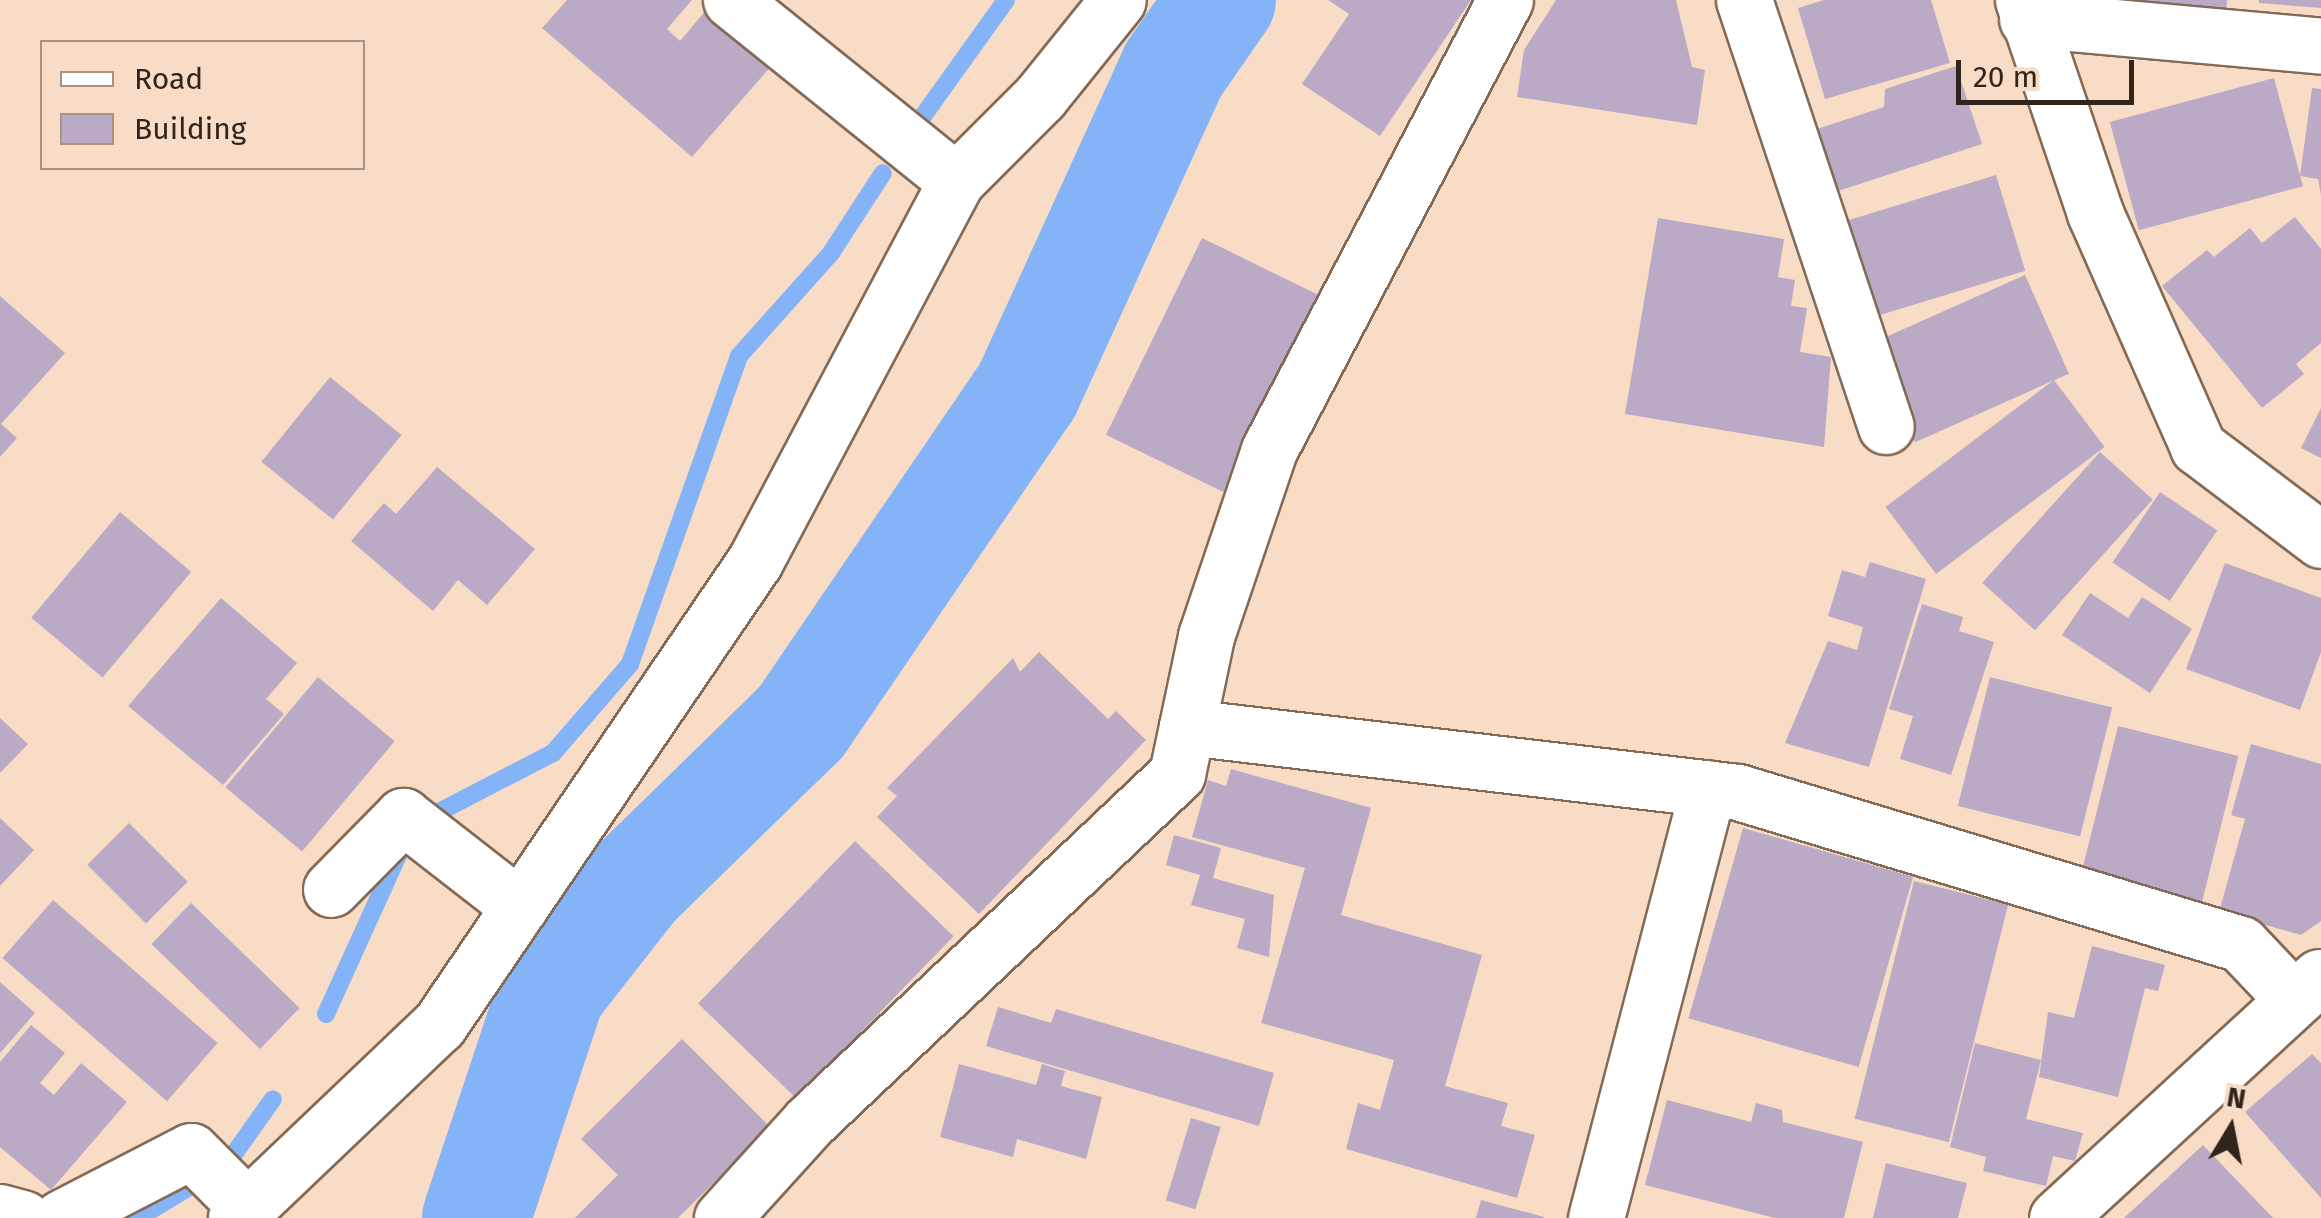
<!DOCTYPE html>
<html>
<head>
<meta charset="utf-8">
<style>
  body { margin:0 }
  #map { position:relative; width:2321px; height:1218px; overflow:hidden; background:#f9dcc5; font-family:"Fira Sans",sans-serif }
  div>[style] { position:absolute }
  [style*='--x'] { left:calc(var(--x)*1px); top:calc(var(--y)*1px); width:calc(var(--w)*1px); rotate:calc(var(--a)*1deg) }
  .stream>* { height:18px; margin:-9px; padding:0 9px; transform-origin:9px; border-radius:9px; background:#85b3f8 }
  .river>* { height:108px; margin:-54px; padding:0 54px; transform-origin:54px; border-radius:54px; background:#85b3f8 }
  .building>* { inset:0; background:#bbaac6; transform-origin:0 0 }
  .roads { filter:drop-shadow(2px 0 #836a56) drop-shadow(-2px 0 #836a56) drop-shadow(0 2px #836a56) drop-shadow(0 -2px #836a56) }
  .minor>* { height:55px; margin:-27.5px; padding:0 27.5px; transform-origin:27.5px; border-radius:27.5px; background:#fff }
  span { translate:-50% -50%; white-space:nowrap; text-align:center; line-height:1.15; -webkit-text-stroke:10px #f9dcc5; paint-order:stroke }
  .legend { position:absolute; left:40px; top:40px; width:325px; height:130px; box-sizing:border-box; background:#f9dcc5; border:2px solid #a99382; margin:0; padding:12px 18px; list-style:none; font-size:30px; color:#30251d }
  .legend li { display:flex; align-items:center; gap:20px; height:50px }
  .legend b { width:50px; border:2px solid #a99382 }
  .north { position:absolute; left:2181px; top:1078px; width:100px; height:100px; -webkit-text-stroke:8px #f9dcc5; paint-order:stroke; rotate:10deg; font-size:28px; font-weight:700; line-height:40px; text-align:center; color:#30251d }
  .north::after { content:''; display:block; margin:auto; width:35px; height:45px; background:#30251d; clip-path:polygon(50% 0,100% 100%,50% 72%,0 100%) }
  .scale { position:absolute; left:1956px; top:60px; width:178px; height:45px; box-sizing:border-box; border:5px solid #30251d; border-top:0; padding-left:12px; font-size:30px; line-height:35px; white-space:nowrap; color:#30251d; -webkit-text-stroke:8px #f9dcc5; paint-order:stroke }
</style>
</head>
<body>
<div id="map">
  <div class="stream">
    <div style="--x:918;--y:123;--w:151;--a:-54.4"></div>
    <div style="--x:441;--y:811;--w:126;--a:-27.4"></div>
    <div style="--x:553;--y:753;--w:118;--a:-49.1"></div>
    <div style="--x:630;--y:664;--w:327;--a:-70.5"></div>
    <div style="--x:739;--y:356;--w:138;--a:-48.2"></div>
    <div style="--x:831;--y:253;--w:95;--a:-57"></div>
    <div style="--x:326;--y:1014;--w:175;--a:-65.6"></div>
    <div style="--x:234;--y:1154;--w:67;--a:-54.7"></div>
    <div style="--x:138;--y:1218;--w:66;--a:-31.3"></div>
  </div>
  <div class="river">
    <div style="--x:476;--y:1218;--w:240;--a:-71.6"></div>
    <div style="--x:552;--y:990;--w:133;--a:-52"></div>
    <div style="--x:634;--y:885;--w:233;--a:-44.3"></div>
    <div style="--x:801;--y:722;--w:401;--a:-55.7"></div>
    <div style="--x:1027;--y:391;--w:354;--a:-65.5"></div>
    <div style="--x:1174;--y:69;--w:84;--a:-55.2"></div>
  </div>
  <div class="building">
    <div style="clip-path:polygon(567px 0,692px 0,667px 29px,680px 41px,707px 9px,772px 65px,692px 157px,542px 28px)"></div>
    <div style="clip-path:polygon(1328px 0,1471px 0,1380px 136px,1302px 84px,1349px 14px)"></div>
    <div style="clip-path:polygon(1556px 0,1676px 0,1692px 67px,1705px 70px,1697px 125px,1517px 97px,1524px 50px)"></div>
    <div style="clip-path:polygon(1824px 0,1931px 0,1950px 63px,1825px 99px,1798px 8px)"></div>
    <div style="clip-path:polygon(2073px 0,2227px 0,2226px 17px)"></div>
    <div style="clip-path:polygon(2259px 0,2321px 0,2321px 8px,2259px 3px)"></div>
    <div style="clip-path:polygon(1956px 66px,1982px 144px,1832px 193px,1811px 131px,1884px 107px,1885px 89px)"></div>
    <div style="left:2274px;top:78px;width:112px;height:170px;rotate:75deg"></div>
    <div style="clip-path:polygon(2312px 88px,2321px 89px,2321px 195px,2318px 179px,2300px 176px)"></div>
    <div style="left:1996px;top:175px;width:100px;height:163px;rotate:73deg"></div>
    <div style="clip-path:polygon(2295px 217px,2321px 249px,2321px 343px,2296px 364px,2304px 374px,2262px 408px,2162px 286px,2207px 250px,2214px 257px,2250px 228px,2262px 243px)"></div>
    <div style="clip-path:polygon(1658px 218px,1784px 239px,1778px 277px,1795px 280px,1791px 306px,1807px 308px,1800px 352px,1831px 357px,1824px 447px,1625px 414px)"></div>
    <div style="left:1202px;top:238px;width:131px;height:219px;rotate:26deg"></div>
    <div style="left:2025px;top:275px;width:108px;height:169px;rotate:66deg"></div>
    <div style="clip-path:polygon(0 296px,65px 353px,1px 424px,17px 438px,0 457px)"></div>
    <div style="left:330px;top:377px;width:92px;height:109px;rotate:39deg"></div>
    <div style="left:2054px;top:380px;width:84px;height:211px;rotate:53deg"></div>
    <div style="clip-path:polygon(2321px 408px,2321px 458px,2301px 448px)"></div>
    <div style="left:2100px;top:452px;width:71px;height:176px;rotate:42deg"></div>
    <div style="clip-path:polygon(437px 467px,535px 549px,487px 605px,458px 580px,433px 611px,351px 541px,384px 503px,396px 514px)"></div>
    <div style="left:2160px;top:492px;width:69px;height:85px;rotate:34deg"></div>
    <div style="left:120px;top:512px;width:93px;height:138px;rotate:40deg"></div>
    <div style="clip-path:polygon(1870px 562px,1926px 579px,1869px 767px,1785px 743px,1828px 641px,1857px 650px,1863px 627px,1828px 616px,1842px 570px,1865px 577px)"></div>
    <div style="clip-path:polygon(2225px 563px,2321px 598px,2321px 652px,2300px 710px,2186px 669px)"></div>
    <div style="clip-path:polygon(2090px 593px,2128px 618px,2142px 597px,2192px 629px,2150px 693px,2062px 635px)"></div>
    <div style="clip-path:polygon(221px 598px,297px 663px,266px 699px,284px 714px,223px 785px,128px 706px)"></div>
    <div style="clip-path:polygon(1922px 604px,1963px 617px,1959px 631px,1994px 642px,1951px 775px,1900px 759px,1913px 716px,1889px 709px)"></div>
    <div style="clip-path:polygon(1039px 652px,1108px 719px,1116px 711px,1146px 740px,979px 914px,877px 817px,897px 796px,887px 788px,1013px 658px,1020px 672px)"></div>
    <div style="left:318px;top:677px;width:100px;height:144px;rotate:40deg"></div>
    <div style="left:1990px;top:677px;width:126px;height:133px;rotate:14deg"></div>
    <div style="clip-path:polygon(0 718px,28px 744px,0 773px)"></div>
    <div style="left:2118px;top:726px;width:124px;height:153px;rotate:14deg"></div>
    <div style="clip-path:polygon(2251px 744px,2321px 764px,2321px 921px,2301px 935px,2219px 912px,2245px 819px,2231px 815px)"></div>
    <div style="clip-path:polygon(1231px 769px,1371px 808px,1341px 915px,1482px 955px,1445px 1086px,1508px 1103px,1501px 1126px,1535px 1135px,1517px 1198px,1346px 1149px,1358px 1103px,1380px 1110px,1394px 1060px,1261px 1023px,1305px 868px,1192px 837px,1208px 780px,1226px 786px)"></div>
    <div style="clip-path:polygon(0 818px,34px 850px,0 886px)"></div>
    <div style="left:129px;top:823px;width:83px;height:59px;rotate:45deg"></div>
    <div style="left:1743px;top:828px;width:177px;height:198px;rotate:16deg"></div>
    <div style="clip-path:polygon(1174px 835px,1221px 848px,1213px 878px,1274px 895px,1269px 957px,1237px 948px,1245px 919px,1191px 905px,1200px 875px,1166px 865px)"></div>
    <div style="left:855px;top:841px;width:137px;height:226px;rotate:44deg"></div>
    <div style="left:1914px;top:881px;width:97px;height:245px;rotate:14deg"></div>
    <div style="left:53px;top:900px;width:218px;height:77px;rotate:41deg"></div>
    <div style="left:191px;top:903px;width:151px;height:57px;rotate:44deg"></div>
    <div style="clip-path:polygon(2092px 946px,2165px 965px,2158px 991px,2145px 988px,2118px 1097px,2039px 1077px,2048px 1012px,2074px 1018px)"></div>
    <div style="clip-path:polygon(0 982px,35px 1013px,0 1053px)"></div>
    <div style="clip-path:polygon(998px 1007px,1051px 1023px,1056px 1009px,1274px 1073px,1259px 1126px,986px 1046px)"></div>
    <div style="clip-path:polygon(31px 1025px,65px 1053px,40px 1083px,54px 1095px,81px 1063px,127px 1102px,51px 1190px,0 1147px,0 1062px)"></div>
    <div style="clip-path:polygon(682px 1039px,770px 1127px,678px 1218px,575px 1218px,618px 1175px,581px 1139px)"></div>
    <div style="clip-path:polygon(1975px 1043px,2041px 1060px,2026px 1119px,2083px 1133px,2075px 1161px,2053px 1156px,2046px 1186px,1983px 1171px,1986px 1157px,1950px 1147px)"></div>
    <div style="clip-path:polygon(2312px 1054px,2321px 1063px,2321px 1198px,2245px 1112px)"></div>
    <div style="clip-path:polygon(959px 1064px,1036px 1085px,1042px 1064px,1065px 1071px,1061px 1086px,1102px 1097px,1086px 1159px,1017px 1139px,1013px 1157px,940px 1137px)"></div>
    <div style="clip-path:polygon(1667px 1100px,1751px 1122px,1756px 1103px,1782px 1110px,1783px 1122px,1863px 1142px,1844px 1218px,1775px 1218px,1645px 1185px)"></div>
    <div style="left:1191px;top:1118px;width:31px;height:86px;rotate:17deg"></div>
    <div style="clip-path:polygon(2203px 1145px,2273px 1218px,2124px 1218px)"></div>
    <div style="clip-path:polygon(1886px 1163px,1967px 1183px,1958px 1218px,1873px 1218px)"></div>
    <div style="clip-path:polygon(1481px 1200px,1544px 1217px,1544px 1218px,1476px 1218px)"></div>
  </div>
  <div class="roads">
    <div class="minor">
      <div style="--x:731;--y:0;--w:289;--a:38.8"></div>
      <div style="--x:1744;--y:0;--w:449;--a:71.6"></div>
      <div style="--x:2023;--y:0;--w:225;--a:71.3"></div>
      <div style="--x:2095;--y:213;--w:256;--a:66.2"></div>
      <div style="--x:2198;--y:447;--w:154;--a:37.1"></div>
      <div style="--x:2027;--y:19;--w:295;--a:5.2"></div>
      <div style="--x:1187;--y:727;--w:555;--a:6.73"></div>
      <div style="--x:1738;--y:792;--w:525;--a:16.81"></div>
      <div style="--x:2241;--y:944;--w:76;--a:46.6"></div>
      <div style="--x:331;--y:889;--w:103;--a:-45.4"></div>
      <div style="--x:403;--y:816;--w:148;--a:37.9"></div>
      <div style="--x:0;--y:1212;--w:24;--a:15"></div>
      <div style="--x:61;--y:1218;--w:146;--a:-27.3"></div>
      <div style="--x:191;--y:1151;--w:82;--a:45"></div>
      <div style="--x:236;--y:1218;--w:280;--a:-43.6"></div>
      <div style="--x:439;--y:1025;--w:561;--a:-55.74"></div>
      <div style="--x:755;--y:561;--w:430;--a:-62.1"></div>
      <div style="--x:956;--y:181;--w:119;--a:-45"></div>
      <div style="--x:1040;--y:97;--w:124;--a:-51.2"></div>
      <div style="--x:722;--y:1218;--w:131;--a:-47.8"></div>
      <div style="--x:810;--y:1121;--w:505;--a:-43.4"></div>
      <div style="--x:1177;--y:774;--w:141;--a:-78.1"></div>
      <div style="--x:1206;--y:636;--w:196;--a:-71.3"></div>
      <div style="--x:1269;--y:450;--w:508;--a:-62.33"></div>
      <div style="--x:1596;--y:1218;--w:444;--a:-75.4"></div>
      <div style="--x:2057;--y:1218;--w:356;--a:-42.6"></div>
    </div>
  </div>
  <ul class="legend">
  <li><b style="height:12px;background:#fff"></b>Road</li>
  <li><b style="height:28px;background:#bbaac6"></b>Building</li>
  </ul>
  <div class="north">N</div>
  <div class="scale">20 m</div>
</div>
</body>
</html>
